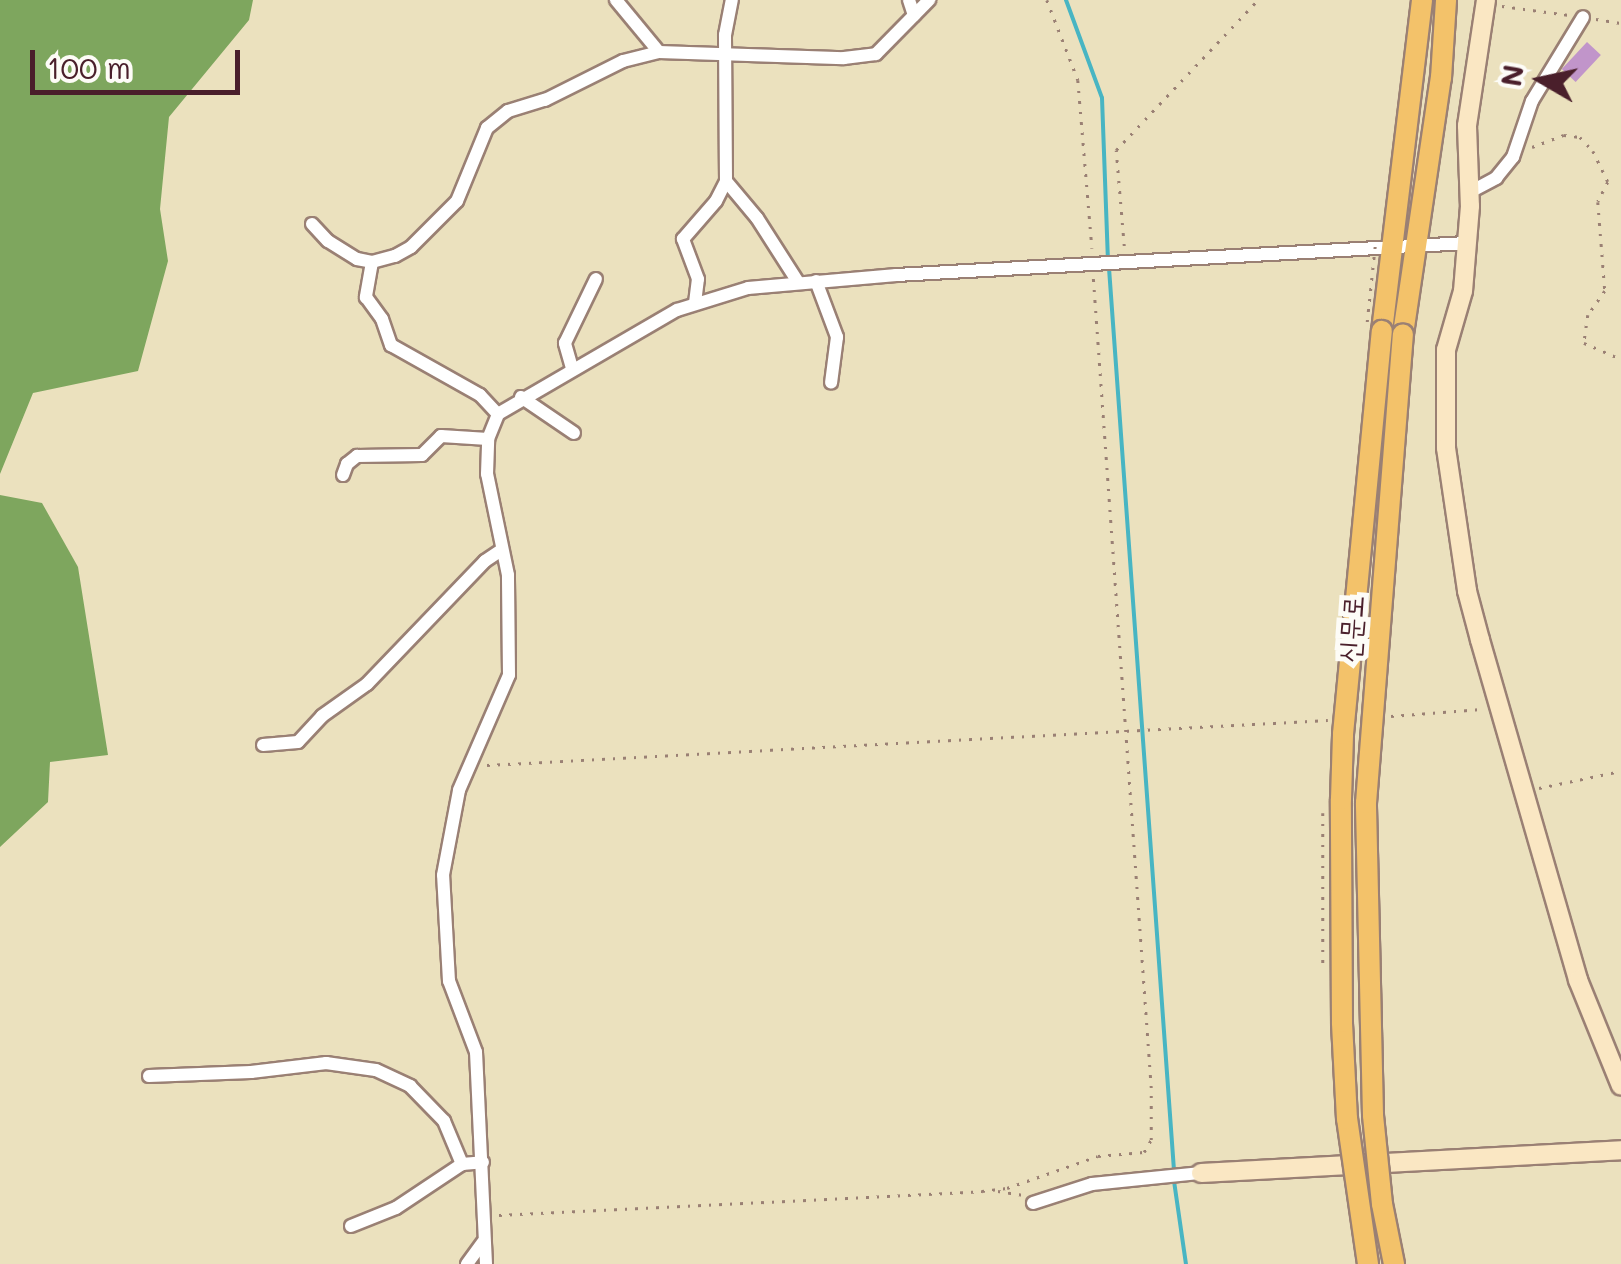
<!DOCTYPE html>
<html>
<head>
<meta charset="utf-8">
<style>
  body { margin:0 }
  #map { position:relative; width:1621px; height:1264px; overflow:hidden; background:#ebe1be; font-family:Mali,"Poor Story",sans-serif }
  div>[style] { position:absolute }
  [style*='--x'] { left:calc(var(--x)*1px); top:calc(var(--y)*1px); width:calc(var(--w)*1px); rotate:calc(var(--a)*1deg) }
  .forest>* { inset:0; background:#7ea65e }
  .stream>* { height:4px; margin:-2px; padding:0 2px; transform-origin:2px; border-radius:2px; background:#48b5c3 }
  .building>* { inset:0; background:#c195ca; transform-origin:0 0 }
  .path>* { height:2.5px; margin-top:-1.25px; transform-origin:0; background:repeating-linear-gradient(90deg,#9a8074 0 2.5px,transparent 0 10.5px) }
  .roads { filter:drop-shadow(2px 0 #9a8074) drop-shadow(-2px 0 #9a8074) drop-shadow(0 2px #9a8074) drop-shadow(0 -2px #9a8074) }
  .street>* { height:12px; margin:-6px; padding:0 6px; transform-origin:6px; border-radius:6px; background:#fff }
  .secondary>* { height:18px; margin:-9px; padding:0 9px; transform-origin:9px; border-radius:9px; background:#fae7c3 }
  .primary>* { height:20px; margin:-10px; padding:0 10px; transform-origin:10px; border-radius:10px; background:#f3c26a }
  .path-bridge>* { height:2.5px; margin-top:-1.25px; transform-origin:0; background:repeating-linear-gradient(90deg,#9a8074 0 2.5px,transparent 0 10.5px) }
  .bridges { filter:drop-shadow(2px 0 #9a8074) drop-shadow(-2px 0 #9a8074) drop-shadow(0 2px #9a8074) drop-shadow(0 -2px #9a8074) }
  .primary-bridge>* { height:20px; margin:-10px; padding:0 10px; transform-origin:10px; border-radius:10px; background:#f3c26a }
  span { translate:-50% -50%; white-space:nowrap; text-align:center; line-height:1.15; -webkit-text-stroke:10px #fdfcf7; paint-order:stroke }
  .street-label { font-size:28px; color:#4a1f2b }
  .north { position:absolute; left:1491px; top:30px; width:100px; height:100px; -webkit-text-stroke:8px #fdfcf7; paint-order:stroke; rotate:279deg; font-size:28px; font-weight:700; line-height:40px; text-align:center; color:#4a1f2b }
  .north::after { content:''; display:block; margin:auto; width:35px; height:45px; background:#4a1f2b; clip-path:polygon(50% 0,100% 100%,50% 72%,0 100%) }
  .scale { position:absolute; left:30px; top:50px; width:210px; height:45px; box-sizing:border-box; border:5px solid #4a1f2b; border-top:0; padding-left:12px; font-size:30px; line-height:35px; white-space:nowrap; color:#4a1f2b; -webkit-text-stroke:8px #fdfcf7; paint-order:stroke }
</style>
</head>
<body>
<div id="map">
  <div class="forest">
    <div style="clip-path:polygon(0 0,253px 0,249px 20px,169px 117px,160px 209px,168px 261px,138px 371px,33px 393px,0 474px)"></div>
    <div style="clip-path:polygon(0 495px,42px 503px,78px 567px,108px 755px,50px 762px,48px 802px,0 847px)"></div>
  </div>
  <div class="stream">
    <div style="--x:1066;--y:0;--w:104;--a:69.8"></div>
    <div style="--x:1102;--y:98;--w:161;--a:87.9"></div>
    <div style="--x:1109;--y:268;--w:905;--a:85.88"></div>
    <div style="--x:1174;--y:1181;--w:84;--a:81.8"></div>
  </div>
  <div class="building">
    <div style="left:1587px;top:42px;width:19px;height:37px;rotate:43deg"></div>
  </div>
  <div class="path">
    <div style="--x:1047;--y:0;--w:86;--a:68.8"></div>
    <div style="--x:1078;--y:80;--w:169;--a:85.2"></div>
    <div style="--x:1502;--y:6;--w:68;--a:7.7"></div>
    <div style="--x:1596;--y:19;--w:25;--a:9"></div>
    <div style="--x:1532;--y:147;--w:34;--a:-21"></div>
    <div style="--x:1564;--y:135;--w:16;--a:7"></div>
    <div style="--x:1580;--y:137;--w:19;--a:47"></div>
    <div style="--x:1593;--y:151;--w:34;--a:64"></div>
    <div style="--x:1608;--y:182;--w:22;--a:117"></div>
    <div style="--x:1598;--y:202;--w:89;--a:85.5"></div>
    <div style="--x:1605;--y:291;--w:29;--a:125"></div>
    <div style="--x:1588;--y:315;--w:28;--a:98"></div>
    <div style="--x:1584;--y:343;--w:40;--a:23.4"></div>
    <div style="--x:1124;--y:246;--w:96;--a:-94.8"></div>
    <div style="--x:1116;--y:150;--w:207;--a:-46.6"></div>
    <div style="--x:1391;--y:716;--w:91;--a:-4.4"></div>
    <div style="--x:487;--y:765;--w:842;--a:-3.06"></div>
    <div style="--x:1539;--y:788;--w:84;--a:-11.7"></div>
    <div style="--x:998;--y:1191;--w:26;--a:9"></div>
    <div style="--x:499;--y:1215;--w:484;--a:-2.8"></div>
    <div style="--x:982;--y:1191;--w:25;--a:-7"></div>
    <div style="--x:1007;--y:1188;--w:96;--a:-19.4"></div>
    <div style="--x:1098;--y:1156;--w:46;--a:-5"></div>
    <div style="--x:1144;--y:1152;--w:14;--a:-60"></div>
    <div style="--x:1151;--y:1140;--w:52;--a:-90"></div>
    <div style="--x:1151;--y:1088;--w:814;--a:-94.09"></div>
  </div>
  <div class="roads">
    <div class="street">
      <div style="--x:616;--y:0;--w:67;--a:50.4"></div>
      <div style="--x:909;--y:0;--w:16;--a:72"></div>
      <div style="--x:726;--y:181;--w:48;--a:50"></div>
      <div style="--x:757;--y:218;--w:76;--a:57.4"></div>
      <div style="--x:1470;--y:192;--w:30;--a:-28"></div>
      <div style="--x:1496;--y:178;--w:27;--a:-51"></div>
      <div style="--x:1513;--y:157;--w:59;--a:-71.3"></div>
      <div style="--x:1532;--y:101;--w:98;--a:-58.7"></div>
      <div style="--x:312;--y:224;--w:23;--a:47"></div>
      <div style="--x:328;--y:241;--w:34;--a:32"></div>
      <div style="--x:357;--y:259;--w:15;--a:11"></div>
      <div style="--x:372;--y:262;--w:24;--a:-15"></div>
      <div style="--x:395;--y:256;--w:18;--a:-29"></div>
      <div style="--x:411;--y:247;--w:65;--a:-45"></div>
      <div style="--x:457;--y:201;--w:79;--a:-67.7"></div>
      <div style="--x:487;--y:128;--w:27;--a:-39"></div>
      <div style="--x:508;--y:111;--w:39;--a:-17"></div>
      <div style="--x:545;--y:100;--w:87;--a:-26.6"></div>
      <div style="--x:623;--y:61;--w:37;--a:-14"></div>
      <div style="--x:659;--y:52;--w:185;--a:1.9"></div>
      <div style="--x:844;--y:58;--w:32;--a:-7"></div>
      <div style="--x:876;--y:54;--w:76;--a:-45.5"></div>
      <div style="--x:372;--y:262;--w:36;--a:100"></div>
      <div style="--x:366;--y:297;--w:27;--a:54"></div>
      <div style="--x:382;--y:319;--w:28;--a:71"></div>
      <div style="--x:391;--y:345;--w:102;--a:29.3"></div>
      <div style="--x:480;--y:395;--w:26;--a:47"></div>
      <div style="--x:816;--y:281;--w:60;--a:69.4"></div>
      <div style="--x:837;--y:337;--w:46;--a:97.4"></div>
      <div style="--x:695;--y:303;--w:24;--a:-83"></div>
      <div style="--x:698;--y:279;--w:43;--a:-110.6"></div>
      <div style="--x:683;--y:239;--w:50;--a:-49"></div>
      <div style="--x:716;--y:201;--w:22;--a:-63"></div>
      <div style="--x:726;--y:181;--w:146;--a:-90.4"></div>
      <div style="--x:725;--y:35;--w:36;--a:-79"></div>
      <div style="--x:572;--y:368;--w:26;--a:-106"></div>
      <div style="--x:565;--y:343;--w:71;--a:-64.2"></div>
      <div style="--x:521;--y:397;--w:64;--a:34.2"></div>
      <div style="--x:343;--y:475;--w:12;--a:-70"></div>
      <div style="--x:347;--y:464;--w:13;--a:-39"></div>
      <div style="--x:357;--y:456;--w:65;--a:-0.9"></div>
      <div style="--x:422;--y:455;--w:27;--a:-45"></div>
      <div style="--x:441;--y:436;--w:47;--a:3.7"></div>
      <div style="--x:263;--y:745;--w:35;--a:-5"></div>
      <div style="--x:298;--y:742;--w:35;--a:-47"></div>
      <div style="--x:322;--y:716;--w:55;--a:-35.4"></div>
      <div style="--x:367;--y:684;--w:170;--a:-46.2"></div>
      <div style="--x:485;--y:561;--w:18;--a:-34"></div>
      <div style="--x:149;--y:1076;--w:102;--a:-2.2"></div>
      <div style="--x:251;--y:1072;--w:76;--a:-6.8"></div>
      <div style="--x:326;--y:1063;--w:50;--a:8"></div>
      <div style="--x:376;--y:1070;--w:38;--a:25"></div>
      <div style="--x:410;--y:1086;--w:49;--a:45.8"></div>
      <div style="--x:444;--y:1121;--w:47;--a:67.3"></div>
      <div style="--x:1033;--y:1203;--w:62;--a:-17.9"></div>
      <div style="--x:1092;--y:1184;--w:110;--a:-5.8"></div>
      <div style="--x:351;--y:1226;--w:48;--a:-21.8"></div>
      <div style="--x:396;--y:1208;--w:79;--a:-33.7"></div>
      <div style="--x:462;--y:1164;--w:21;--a:-5"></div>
      <div style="--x:467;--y:1264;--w:27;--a:-54"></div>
      <div style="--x:486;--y:1264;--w:212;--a:-92.7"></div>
      <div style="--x:476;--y:1052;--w:76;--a:-110.8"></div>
      <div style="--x:449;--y:981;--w:106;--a:-93.2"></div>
      <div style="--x:443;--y:875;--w:86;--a:-79.3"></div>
      <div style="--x:459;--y:790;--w:125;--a:-66.5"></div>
      <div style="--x:509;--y:675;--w:100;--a:-90.6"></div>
      <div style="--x:508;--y:575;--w:103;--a:-101.7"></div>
      <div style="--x:487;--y:474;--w:35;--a:-88"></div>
      <div style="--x:488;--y:439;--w:27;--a:-68"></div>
      <div style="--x:498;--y:414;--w:207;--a:-30.2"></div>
      <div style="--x:677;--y:310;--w:74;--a:-17.2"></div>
      <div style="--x:748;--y:288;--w:149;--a:-5"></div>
      <div style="--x:896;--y:275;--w:572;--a:-3.21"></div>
    </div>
    <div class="secondary">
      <div style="--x:1486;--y:0;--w:127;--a:98.6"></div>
      <div style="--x:1467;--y:126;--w:80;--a:87.9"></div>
      <div style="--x:1470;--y:206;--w:85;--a:94.7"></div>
      <div style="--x:1463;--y:291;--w:61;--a:106.1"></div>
      <div style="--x:1446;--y:350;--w:98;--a:90"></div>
      <div style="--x:1446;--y:448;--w:145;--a:81.6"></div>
      <div style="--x:1467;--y:591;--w:51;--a:75.1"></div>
      <div style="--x:1480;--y:640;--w:354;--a:73.9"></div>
      <div style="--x:1578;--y:980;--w:114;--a:67.9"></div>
      <div style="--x:1201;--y:1173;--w:421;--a:-3.1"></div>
    </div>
    <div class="primary">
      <div style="--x:1382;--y:331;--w:333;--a:-83.1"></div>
      <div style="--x:1403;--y:334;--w:259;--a:-81.6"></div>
      <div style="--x:1441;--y:78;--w:78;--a:-86.3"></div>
    </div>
  </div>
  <div class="path-bridge">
    <div style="--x:1367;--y:322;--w:76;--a:-84"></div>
    <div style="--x:1323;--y:813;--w:152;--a:90"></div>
  </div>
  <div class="bridges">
    <div class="primary-bridge">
      <div style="--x:1368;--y:1264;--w:147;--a:-98.2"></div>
      <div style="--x:1347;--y:1119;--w:97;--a:-93"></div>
      <div style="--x:1342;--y:1022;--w:223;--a:-90.3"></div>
      <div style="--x:1341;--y:799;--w:65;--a:-88.2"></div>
      <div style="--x:1343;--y:734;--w:405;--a:-84.5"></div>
      <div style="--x:1394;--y:1264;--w:61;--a:-101.3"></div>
      <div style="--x:1382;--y:1204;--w:89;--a:-95.8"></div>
      <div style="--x:1373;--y:1115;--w:312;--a:-91.3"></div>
      <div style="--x:1366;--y:803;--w:470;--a:-85.5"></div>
    </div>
  </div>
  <div class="street-label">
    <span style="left:1350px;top:629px;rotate:-86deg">신문로</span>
  </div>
  <div class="north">N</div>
  <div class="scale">100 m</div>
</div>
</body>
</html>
